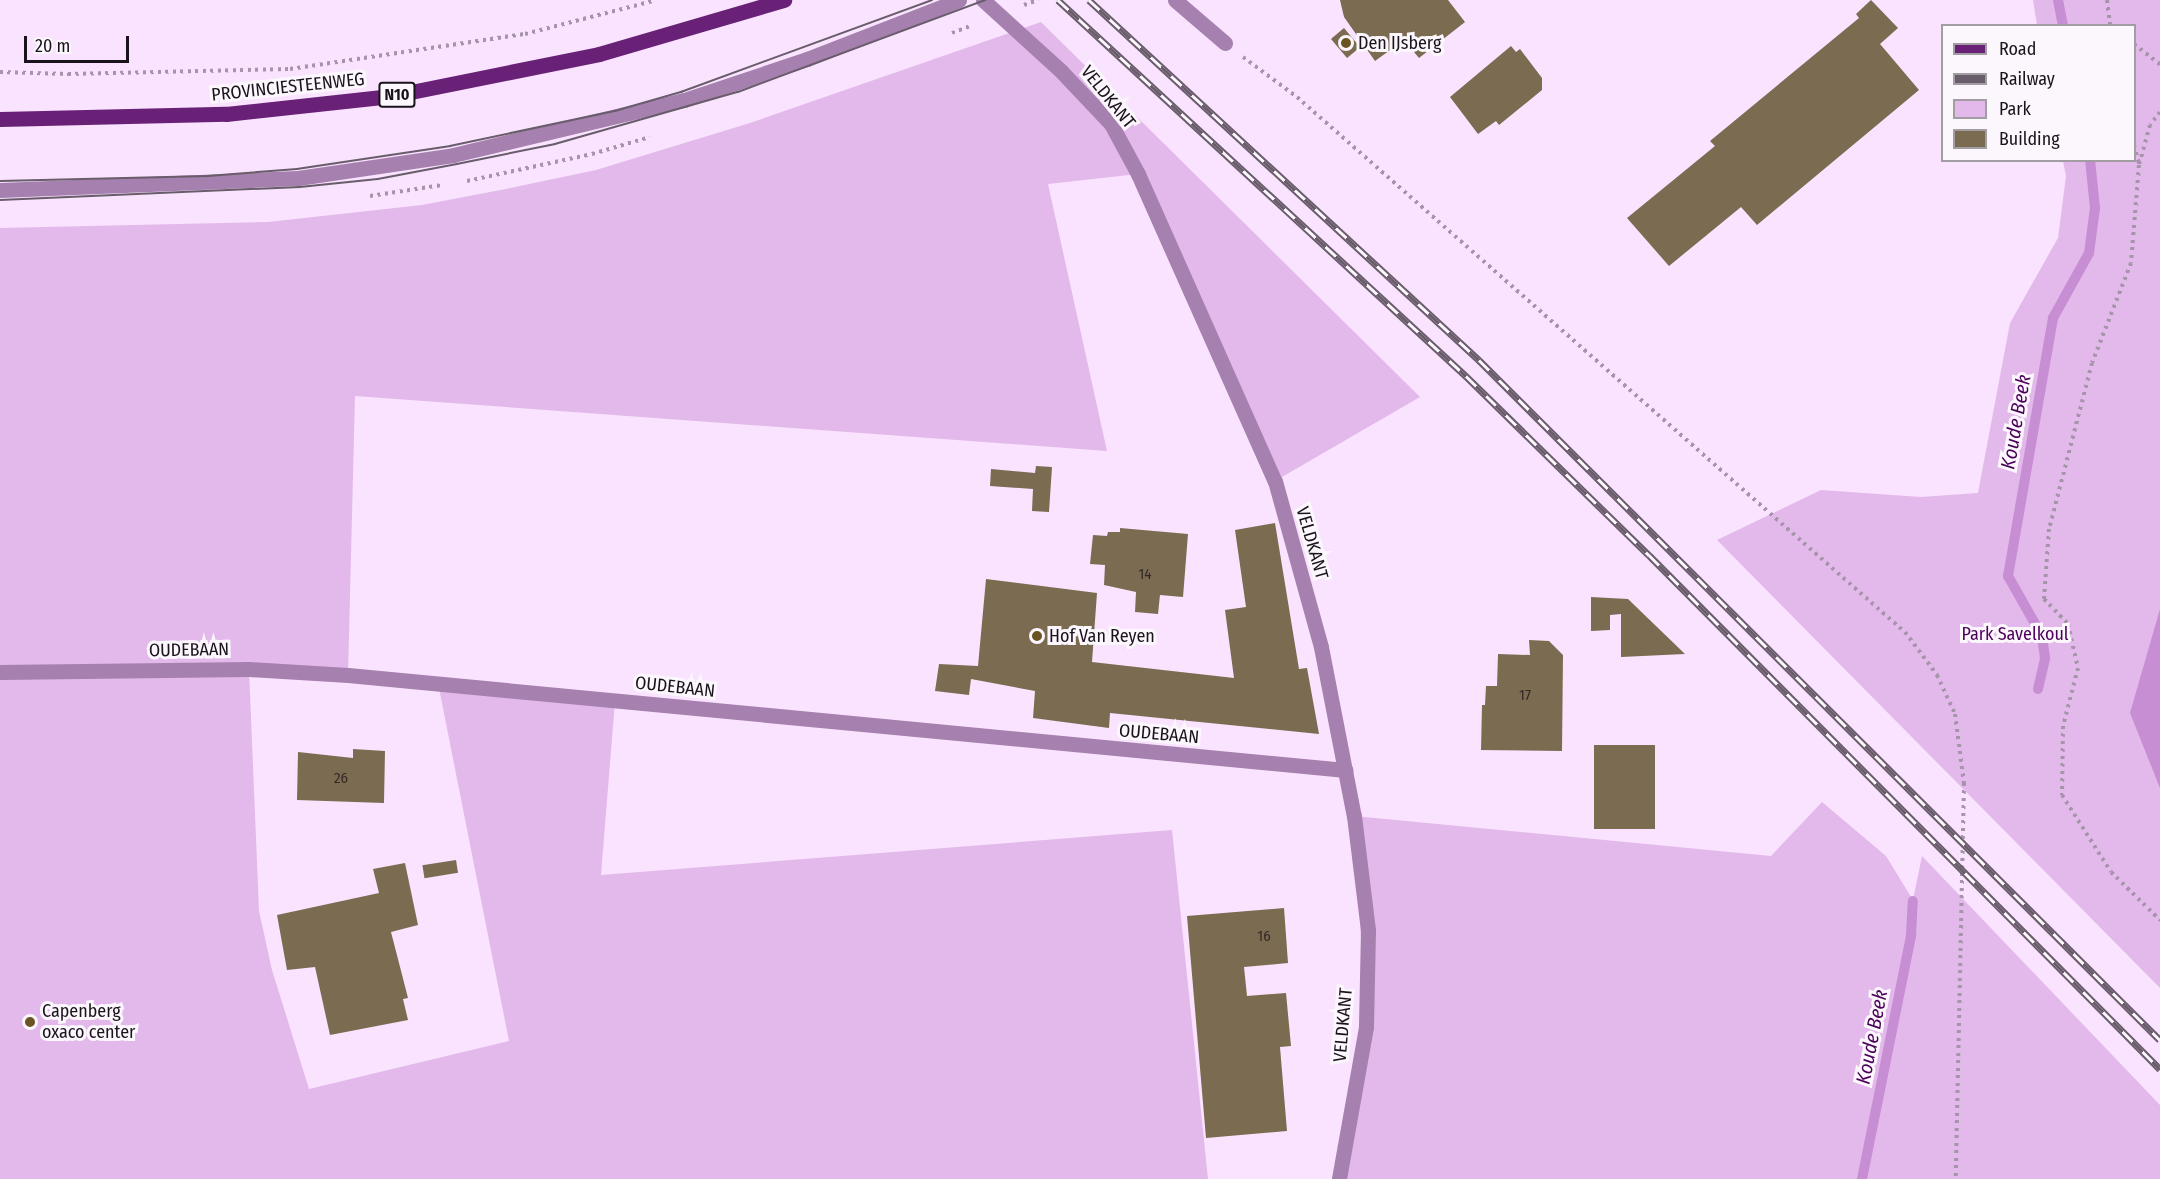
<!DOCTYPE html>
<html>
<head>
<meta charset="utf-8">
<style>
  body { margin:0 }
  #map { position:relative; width:2160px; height:1179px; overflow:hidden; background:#f9e3fe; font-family:"Fira Sans Condensed",sans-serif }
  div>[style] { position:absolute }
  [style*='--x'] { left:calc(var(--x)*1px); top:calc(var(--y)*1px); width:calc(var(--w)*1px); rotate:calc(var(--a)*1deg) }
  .green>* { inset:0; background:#e2b9ea }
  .water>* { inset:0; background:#c78ed4 }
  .stream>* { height:10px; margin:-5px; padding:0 5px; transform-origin:5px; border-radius:5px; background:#c78ed4 }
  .building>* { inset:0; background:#7a6b51; transform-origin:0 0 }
  .path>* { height:4px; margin-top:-2px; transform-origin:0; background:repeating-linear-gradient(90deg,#a695aa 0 3px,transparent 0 7.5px) }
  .lane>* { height:15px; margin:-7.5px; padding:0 7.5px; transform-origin:7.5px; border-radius:7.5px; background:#a680ae }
  .street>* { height:15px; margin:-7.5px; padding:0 7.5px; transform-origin:7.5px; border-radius:7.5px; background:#a680ae }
  .primary>* { height:15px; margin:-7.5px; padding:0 7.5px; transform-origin:7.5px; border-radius:7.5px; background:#682176 }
  .tram>* { height:1.5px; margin:-0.75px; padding:0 0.75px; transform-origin:0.75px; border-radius:0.75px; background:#695c6b }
  .rail>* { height:7px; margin-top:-3.5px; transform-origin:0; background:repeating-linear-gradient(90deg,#fcf7fd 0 14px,#695c6b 0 28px); box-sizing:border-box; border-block:2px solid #695c6b }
  .dots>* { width:16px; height:16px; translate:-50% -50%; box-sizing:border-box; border:3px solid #fcf7fd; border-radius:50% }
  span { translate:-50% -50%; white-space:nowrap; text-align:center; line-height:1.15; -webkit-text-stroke:6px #fcf7fd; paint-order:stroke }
  .number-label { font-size:15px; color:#332929 }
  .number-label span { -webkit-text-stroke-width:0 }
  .shield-label span { padding:2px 4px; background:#fcf7fd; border:2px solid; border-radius:4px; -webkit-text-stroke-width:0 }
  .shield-label { font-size:16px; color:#1b131c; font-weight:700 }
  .poi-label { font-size:18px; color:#1b131c }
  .left { translate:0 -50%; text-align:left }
  .street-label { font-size:18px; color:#1b131c }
  .park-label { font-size:18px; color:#4d015b }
  .water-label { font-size:20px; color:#4b0059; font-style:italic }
  .legend { position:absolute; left:1941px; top:24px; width:195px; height:138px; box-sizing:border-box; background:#fcf7fd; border:2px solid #a29ca3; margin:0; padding:8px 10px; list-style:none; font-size:18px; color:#1b131c }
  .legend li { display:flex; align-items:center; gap:12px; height:30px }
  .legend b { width:30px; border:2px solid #a29ca3 }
  .scale { position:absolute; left:24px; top:36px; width:105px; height:27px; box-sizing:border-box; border:3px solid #1b131c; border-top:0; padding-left:8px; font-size:18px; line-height:21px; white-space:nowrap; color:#1b131c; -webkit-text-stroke:4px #fcf7fd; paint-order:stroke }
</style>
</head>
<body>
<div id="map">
  <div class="green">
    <div style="clip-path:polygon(2033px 0,2160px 0,2160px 988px,1717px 540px,1821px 490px,1921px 497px,1978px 493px,2010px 323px,2058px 238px,2066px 176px,2063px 161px,2134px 160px,2134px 26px,2037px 25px)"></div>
    <div style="clip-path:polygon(1041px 22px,1420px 397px,1275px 481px,1138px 174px,1048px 184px,1107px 451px,355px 396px,348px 675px,249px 669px,259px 911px,272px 970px,309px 1089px,509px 1041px,438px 683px,615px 701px,601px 875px,1172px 830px,1208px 1179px,0 1179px,0 228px,268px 222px,422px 205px,506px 189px,596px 170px,750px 123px)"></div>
    <div style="clip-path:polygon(1822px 802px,1886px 856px,1913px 900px,1922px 856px,2160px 1105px,2160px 1179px,1339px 1179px,1366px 1027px,1354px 816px,1771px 856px)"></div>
  </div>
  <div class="water">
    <div style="clip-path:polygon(2160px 609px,2160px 788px,2130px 713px)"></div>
  </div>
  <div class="stream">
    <div style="--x:2058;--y:0;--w:26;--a:79"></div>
    <div style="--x:2038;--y:689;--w:32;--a:-77"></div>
    <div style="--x:2045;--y:658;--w:22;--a:-98"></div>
    <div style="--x:2042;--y:636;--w:69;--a:-119.5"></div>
    <div style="--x:2008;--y:576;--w:262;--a:-80.1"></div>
    <div style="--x:2053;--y:318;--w:74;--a:-61"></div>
    <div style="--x:2089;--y:253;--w:45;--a:-82.4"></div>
    <div style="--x:2095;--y:208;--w:48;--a:-95.9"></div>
    <div style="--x:1862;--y:1179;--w:249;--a:-78.6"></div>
    <div style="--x:1911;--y:935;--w:34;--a:-87"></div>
  </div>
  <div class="building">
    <div style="clip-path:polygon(1340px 0,1448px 0,1465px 22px,1419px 58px,1404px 40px,1375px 61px,1344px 17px)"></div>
    <div style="clip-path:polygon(1871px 0,1898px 28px,1880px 44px,1919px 90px,1757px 225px,1741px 207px,1669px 266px,1627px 218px,1715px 146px,1710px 141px,1859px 18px,1856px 14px)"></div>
    <div style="left:1344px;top:28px;width:25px;height:17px;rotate:50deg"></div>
    <div style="clip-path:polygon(1511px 46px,1516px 52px,1520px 49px,1542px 78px,1542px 90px,1499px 125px,1496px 121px,1478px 134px,1450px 97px)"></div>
    <div style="clip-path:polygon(1036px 466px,1052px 467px,1049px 512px,1032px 511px,1033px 489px,990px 486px,991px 469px,1035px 473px)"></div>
    <div style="clip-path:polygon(1275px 523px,1299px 669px,1307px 668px,1319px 734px,1110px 713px,1109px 728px,1033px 718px,1035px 691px,971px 679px,969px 695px,935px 691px,939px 664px,978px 666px,986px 579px,1097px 593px,1092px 662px,1234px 678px,1225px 610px,1246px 607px,1235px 530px)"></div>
    <div style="clip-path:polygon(1120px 528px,1188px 534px,1183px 597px,1160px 595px,1158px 614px,1135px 612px,1136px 592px,1104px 585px,1105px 565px,1090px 564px,1093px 535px,1107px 536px,1108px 532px,1120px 532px)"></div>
    <div style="clip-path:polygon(1591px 597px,1628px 599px,1685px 654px,1621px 657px,1621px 614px,1610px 615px,1610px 630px,1591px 631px)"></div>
    <div style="clip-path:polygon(1529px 640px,1549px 641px,1563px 655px,1562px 751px,1481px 750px,1482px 705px,1485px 705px,1486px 686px,1497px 686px,1498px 654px,1530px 655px)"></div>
    <div style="left:1594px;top:745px;width:61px;height:84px"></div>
    <div style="clip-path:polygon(353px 749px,385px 751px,384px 803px,297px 800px,298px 752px,353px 758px)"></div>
    <div style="left:456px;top:860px;width:13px;height:34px;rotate:81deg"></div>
    <div style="clip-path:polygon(405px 863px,418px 925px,391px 932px,408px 998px,403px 999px,408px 1020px,330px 1035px,315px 967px,287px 970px,277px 915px,379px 893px,373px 869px)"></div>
    <div style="clip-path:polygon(1284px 908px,1288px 963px,1244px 967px,1247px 996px,1286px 993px,1291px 1046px,1280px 1047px,1287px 1131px,1206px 1138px,1187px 916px)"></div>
  </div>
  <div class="path">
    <div style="--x:2107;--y:0;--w:26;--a:83"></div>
    <div style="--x:1024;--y:5;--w:15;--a:-20"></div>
    <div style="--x:952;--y:33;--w:22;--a:-21"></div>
    <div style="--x:2134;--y:44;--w:33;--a:38"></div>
    <div style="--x:1243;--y:57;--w:67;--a:36.5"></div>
    <div style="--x:1297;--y:97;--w:810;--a:41.35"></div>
    <div style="--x:1905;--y:632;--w:54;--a:53.3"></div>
    <div style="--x:1937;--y:675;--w:43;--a:65.2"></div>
    <div style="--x:1955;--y:714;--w:70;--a:82.6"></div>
    <div style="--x:1964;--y:783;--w:396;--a:91.2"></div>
    <div style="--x:0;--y:72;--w:68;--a:1.7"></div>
    <div style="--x:68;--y:74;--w:222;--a:-1.3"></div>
    <div style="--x:290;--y:69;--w:238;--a:-8.5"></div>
    <div style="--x:525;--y:34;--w:135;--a:-14.5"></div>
    <div style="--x:2160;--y:112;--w:16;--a:128"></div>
    <div style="--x:2150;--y:125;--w:41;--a:105.4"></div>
    <div style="--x:2139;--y:165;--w:98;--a:94.7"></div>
    <div style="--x:2131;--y:263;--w:107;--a:111.3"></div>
    <div style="--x:2092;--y:363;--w:171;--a:104.5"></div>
    <div style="--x:2049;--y:529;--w:70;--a:94.1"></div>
    <div style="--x:2044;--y:599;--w:35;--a:46"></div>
    <div style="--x:2068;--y:624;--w:45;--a:77.2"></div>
    <div style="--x:2078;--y:668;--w:60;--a:104.5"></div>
    <div style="--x:2063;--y:726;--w:69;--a:90.8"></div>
    <div style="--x:2062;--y:795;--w:91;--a:57.5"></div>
    <div style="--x:2111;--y:872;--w:69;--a:44.4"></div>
    <div style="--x:2134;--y:145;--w:20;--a:75"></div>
    <div style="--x:467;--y:181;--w:128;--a:-12.2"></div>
    <div style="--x:592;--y:154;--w:60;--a:-16.3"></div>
    <div style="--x:370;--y:196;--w:73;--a:-8.7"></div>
  </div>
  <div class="lane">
    <div style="--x:0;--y:190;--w:298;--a:-2.3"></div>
    <div style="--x:298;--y:178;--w:157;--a:-8.4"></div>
    <div style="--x:453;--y:155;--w:237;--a:-13.4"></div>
    <div style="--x:684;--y:100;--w:130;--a:-18.4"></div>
    <div style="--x:807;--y:59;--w:163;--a:-21.2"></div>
  </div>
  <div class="street">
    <div style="--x:983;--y:0;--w:105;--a:42.3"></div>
    <div style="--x:1061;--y:71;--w:73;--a:46.7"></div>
    <div style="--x:1111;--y:124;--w:57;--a:61.6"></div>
    <div style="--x:1138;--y:174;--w:336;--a:66"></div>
    <div style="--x:1275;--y:481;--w:172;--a:74.5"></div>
    <div style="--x:1321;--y:647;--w:172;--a:79"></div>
    <div style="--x:1354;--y:816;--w:115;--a:83"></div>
    <div style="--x:1368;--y:930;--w:97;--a:91.2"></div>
    <div style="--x:1366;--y:1027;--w:154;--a:100.1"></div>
    <div style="--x:1175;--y:0;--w:66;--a:40.7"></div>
    <div style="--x:0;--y:672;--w:249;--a:-0.7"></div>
    <div style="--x:249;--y:669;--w:99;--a:3.5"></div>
    <div style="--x:348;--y:675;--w:1002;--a:5.44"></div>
  </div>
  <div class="primary">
    <div style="--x:0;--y:119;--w:226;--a:-1.3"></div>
    <div style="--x:226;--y:114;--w:166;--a:-6.2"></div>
    <div style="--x:391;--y:96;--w:212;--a:-11.4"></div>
    <div style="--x:599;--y:54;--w:193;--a:-16.3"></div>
  </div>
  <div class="tram">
    <div style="--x:0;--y:181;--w:208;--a:-1.4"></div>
    <div style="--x:208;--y:176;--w:89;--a:-4.5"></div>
    <div style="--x:297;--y:169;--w:155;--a:-8.5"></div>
    <div style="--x:450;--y:146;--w:169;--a:-12"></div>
    <div style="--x:615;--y:111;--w:69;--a:-16.1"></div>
    <div style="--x:681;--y:92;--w:267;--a:-20.1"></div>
    <div style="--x:0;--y:200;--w:300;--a:-2.5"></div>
    <div style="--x:300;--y:187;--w:78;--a:-5.9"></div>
    <div style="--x:378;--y:179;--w:80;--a:-10.8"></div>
    <div style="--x:457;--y:164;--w:100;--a:-11.5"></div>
    <div style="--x:555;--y:144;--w:190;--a:-15.9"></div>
    <div style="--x:738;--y:92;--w:264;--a:-20.4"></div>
  </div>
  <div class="rail">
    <div style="--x:1058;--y:0;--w:555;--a:42.66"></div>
    <div style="--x:1466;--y:376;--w:256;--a:44.4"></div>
    <div style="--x:1649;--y:555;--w:725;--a:45.17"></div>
    <div style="--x:1089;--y:0;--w:531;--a:42.71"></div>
    <div style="--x:1479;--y:360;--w:962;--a:44.96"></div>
  </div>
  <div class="dots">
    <div style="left:1346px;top:43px;background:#6c5324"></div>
    <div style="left:1037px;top:636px;background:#6c5324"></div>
    <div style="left:30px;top:1022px;background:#6c5324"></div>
  </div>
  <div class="number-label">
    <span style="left:1145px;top:575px">14</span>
    <span style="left:1525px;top:696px">17</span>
    <span style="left:341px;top:779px">26</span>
    <span style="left:1264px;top:937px">16</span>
  </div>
  <div class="shield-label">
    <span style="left:397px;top:95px">N10</span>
  </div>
  <div class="poi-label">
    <span class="left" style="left:1358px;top:43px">Den IJsberg</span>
    <span class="left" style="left:1049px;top:636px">Hof Van Reyen</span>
    <span class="left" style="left:42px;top:1022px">Capenberg<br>oxaco center</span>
  </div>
  <div class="street-label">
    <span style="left:288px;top:87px;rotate:-6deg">PROVINCIESTEENWEG</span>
    <span style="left:1108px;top:97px;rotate:51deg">VELDKANT</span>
    <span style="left:1312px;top:543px;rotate:74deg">VELDKANT</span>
    <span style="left:189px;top:650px;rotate:-1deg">OUDEBAAN</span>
    <span style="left:675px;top:687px;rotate:6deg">OUDEBAAN</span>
    <span style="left:1159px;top:734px;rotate:5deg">OUDEBAAN</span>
    <span style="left:1343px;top:1025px;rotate:-85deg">VELDKANT</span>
  </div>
  <div class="park-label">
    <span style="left:2015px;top:634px">Park Savelkoul</span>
  </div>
  <div class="water-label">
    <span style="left:2016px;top:422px;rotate:-80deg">Koude Beek</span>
    <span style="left:1872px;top:1037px;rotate:-79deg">Koude Beek</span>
  </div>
  <ul class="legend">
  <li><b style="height:8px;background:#682176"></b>Road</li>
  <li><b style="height:8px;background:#695c6b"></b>Railway</li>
  <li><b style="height:16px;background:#e2b9ea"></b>Park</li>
  <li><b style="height:16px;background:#7a6b51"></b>Building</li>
  </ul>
  <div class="scale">20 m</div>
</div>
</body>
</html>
